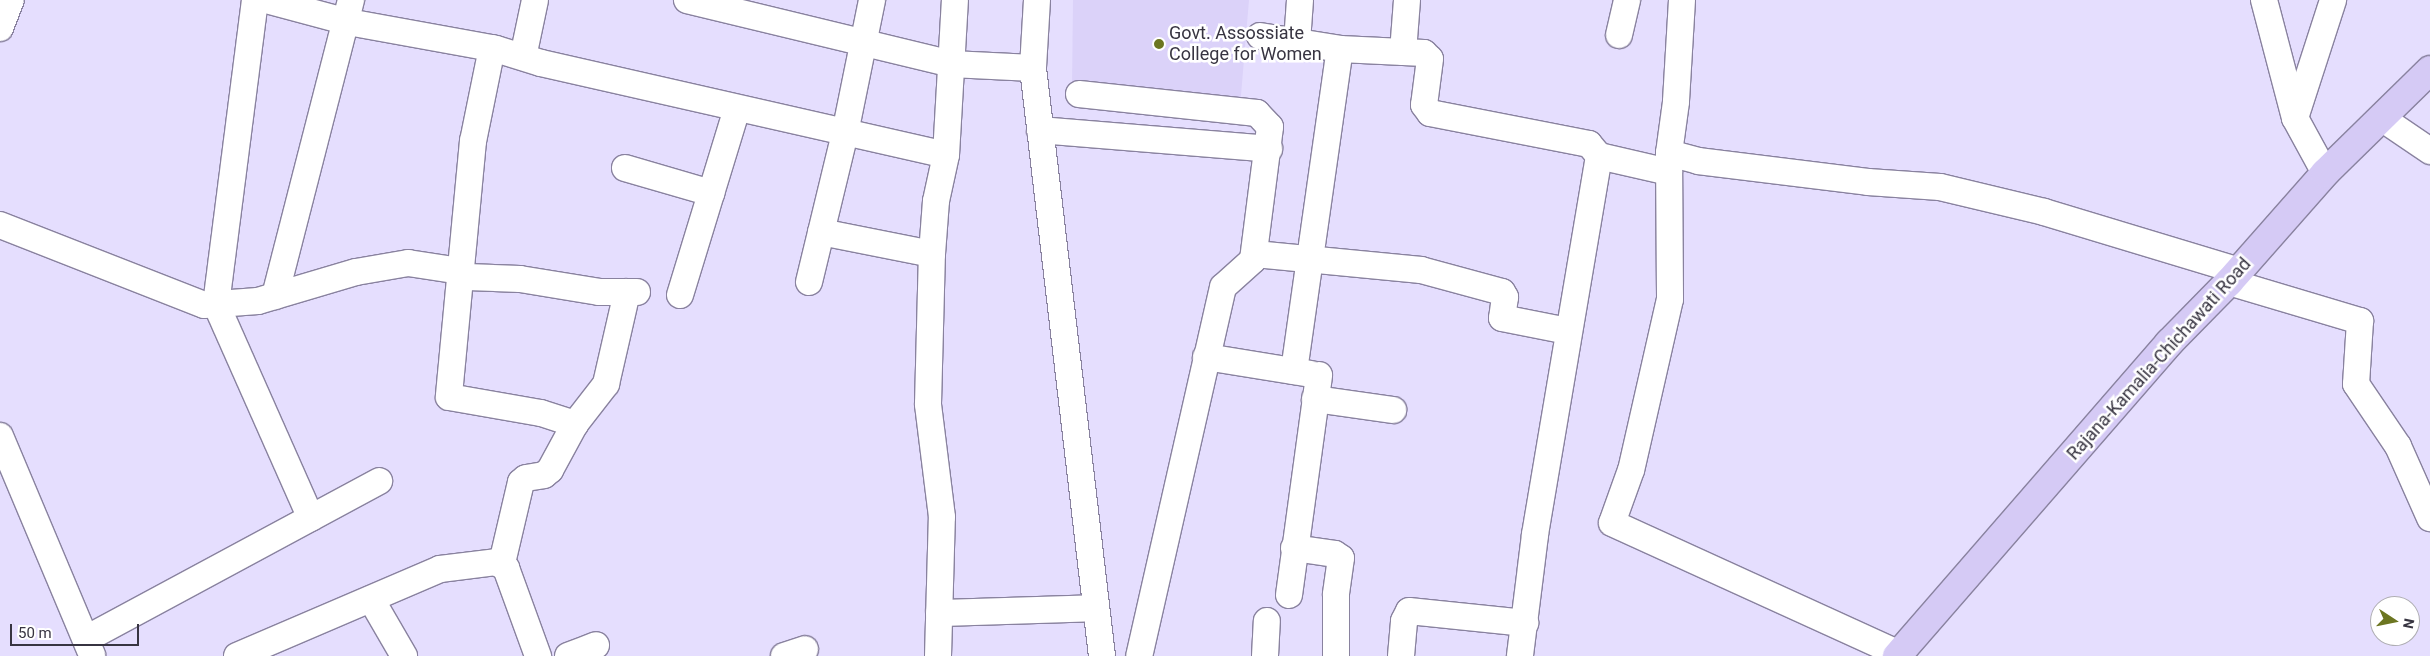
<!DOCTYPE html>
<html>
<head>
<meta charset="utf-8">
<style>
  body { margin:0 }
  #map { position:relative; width:2430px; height:656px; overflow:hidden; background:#e5defe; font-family:Roboto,sans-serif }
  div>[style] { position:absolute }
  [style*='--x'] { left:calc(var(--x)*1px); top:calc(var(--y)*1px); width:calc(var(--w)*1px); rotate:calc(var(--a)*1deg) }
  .built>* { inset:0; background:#dbd2f9 }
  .roads { filter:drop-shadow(1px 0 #89829f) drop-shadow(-1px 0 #89829f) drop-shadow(0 1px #89829f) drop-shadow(0 -1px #89829f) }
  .minor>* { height:26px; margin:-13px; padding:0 13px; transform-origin:13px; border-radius:13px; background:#fff }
  .major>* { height:28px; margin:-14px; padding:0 14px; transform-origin:14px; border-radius:14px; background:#d5caf5 }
  .dots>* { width:14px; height:14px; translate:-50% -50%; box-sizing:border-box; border:2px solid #fff; border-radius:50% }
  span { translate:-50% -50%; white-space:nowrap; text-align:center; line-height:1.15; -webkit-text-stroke:5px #fff; paint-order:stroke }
  .poi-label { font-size:18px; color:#373441 }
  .left { translate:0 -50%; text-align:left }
  .street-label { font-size:18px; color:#373441 }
  .north { position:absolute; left:2370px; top:596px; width:50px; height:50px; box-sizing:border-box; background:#fff; border:1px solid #afaeb3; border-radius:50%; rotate:101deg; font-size:14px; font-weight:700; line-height:20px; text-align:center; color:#373441 }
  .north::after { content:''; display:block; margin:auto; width:18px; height:22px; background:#6c7621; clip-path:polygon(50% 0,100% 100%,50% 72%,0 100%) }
  .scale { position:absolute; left:10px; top:624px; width:129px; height:22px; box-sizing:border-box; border:2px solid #373441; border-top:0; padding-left:6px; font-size:15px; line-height:18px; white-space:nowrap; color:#373441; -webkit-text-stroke:4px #fff; paint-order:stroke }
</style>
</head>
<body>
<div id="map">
  <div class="built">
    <div style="clip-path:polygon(1073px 0,1249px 0,1240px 107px,1072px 88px)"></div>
  </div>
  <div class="roads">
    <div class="minor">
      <div style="--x:255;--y:0;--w:306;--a:97.3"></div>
      <div style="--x:216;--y:304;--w:234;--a:66.1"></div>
      <div style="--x:266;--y:0;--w:85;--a:15"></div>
      <div style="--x:348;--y:22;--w:150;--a:10.3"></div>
      <div style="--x:496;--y:49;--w:47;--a:17.3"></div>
      <div style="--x:541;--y:63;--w:415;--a:12.8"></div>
      <div style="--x:687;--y:0;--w:272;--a:13.6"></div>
      <div style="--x:951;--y:64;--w:82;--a:2.8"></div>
      <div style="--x:1037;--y:0;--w:68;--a:93.4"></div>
      <div style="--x:1033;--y:68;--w:592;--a:83.31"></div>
      <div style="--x:1682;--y:0;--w:102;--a:93.4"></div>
      <div style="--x:1676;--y:102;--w:51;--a:97.8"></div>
      <div style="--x:1669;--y:153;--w:146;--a:89.6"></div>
      <div style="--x:1670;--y:299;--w:175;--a:102.8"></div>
      <div style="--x:1631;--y:470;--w:56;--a:109.7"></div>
      <div style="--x:1612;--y:523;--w:315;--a:24.5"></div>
      <div style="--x:2264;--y:0;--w:122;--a:75.3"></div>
      <div style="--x:2295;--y:118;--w:63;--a:61.4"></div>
      <div style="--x:0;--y:28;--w:30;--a:-69"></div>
      <div style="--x:1619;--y:35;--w:36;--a:-77"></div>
      <div style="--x:1260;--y:36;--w:81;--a:9.2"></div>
      <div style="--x:1340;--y:49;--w:84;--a:2.7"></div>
      <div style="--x:1424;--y:53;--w:8;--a:45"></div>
      <div style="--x:1430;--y:59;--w:46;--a:97.4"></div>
      <div style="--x:1424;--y:105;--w:10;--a:53"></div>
      <div style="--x:1430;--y:113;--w:162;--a:11"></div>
      <div style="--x:1589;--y:144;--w:16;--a:50"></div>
      <div style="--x:1599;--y:156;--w:384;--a:99.6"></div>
      <div style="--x:1535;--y:535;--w:122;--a:97.1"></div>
      <div style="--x:1297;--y:42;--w:42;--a:-85.9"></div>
      <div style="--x:492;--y:48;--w:95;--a:101.5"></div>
      <div style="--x:473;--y:141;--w:257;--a:95.4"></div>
      <div style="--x:449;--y:397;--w:93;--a:9.9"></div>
      <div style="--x:541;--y:413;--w:36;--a:18"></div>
      <div style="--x:1403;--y:52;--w:52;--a:-85.6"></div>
      <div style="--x:523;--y:57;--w:58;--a:-78.1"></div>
      <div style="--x:1079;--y:94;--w:179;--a:6.1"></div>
      <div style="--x:1257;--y:113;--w:19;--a:47"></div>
      <div style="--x:1270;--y:127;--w:134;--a:97.3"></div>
      <div style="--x:1253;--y:260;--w:40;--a:138"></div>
      <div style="--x:1223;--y:287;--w:378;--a:102.8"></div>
      <div style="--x:2295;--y:118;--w:124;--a:-72.1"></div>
      <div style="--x:2383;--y:119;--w:57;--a:34.2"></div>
      <div style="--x:1040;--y:130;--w:230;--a:4.7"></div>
      <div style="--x:1669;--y:153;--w:30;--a:15"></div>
      <div style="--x:1698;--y:161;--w:171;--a:7"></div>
      <div style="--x:1868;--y:182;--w:72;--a:4"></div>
      <div style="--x:1940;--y:187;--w:107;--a:13.5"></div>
      <div style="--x:2044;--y:212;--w:204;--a:16.8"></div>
      <div style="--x:1599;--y:156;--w:72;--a:12.9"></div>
      <div style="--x:625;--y:168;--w:90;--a:16.2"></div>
      <div style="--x:0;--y:225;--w:219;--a:21.4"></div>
      <div style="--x:204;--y:305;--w:54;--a:-4.2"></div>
      <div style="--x:258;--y:301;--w:102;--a:-16.5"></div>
      <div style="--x:356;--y:272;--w:53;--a:-9.8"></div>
      <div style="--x:408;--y:263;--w:53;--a:8.7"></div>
      <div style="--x:460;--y:271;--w:9;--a:41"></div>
      <div style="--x:467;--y:277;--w:53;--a:2.2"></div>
      <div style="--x:520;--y:279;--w:80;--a:9.3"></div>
      <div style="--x:599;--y:292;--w:38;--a:0"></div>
      <div style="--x:821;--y:232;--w:113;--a:11.2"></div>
      <div style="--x:1255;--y:254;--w:167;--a:5.5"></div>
      <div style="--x:1421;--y:270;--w:84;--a:15.2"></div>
      <div style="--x:1502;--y:292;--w:6;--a:59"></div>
      <div style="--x:1505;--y:297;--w:21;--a:98"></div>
      <div style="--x:1502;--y:318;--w:67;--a:11.1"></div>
      <div style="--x:809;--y:282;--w:153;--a:-76.4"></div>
      <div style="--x:845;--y:133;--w:136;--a:-78.5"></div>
      <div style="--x:2229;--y:282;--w:137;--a:16.6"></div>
      <div style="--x:2360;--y:321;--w:63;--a:93.6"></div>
      <div style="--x:2356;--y:384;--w:75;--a:55.9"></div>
      <div style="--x:2398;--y:446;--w:79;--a:66"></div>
      <div style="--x:680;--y:295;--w:195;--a:-73"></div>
      <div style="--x:275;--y:296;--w:306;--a:-75.6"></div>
      <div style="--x:1206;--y:357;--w:106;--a:9.2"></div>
      <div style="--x:1294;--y:371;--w:325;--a:-81.9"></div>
      <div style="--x:1315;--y:399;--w:79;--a:8"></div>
      <div style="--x:0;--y:436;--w:238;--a:67.2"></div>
      <div style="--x:1294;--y:548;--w:41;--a:8.3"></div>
      <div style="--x:1335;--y:554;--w:7;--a:34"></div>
      <div style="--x:1341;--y:558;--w:37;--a:98"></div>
      <div style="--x:1336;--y:595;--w:61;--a:90"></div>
      <div style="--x:502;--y:563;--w:83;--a:-76.8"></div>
      <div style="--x:521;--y:482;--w:6;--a:-39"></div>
      <div style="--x:526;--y:478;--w:18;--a:-9"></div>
      <div style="--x:544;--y:475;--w:8;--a:-40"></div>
      <div style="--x:550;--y:470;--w:52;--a:-61.5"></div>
      <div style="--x:575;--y:424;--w:51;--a:-52.2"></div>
      <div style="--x:606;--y:384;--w:94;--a:-77.1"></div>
      <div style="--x:1289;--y:595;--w:222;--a:-82.2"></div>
      <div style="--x:371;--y:599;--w:66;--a:59.9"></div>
      <div style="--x:939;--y:613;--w:157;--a:-1.8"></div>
      <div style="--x:86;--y:639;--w:333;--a:-28.3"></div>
      <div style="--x:237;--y:656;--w:221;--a:-23.2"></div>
      <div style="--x:440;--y:569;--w:56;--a:-7.1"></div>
      <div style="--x:496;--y:562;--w:12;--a:31"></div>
      <div style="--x:506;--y:568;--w:94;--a:70"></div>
      <div style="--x:568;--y:656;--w:30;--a:-21"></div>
      <div style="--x:784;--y:656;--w:22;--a:-18"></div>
      <div style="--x:938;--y:656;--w:139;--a:-88.4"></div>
      <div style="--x:942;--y:517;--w:114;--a:-97.1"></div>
      <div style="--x:928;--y:404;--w:150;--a:-88.5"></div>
      <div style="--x:932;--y:254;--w:53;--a:-85.7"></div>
      <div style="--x:936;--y:201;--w:47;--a:-77.7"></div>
      <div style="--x:946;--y:155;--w:155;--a:-86.7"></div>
      <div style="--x:1265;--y:656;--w:35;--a:-87"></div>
      <div style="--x:1401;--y:656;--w:35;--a:-85"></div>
      <div style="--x:1404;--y:621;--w:11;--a:-63"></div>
      <div style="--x:1409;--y:611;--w:117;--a:5.9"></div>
    </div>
    <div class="major">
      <div style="--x:1897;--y:656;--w:415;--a:-49"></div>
      <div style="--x:2169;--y:343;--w:86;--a:-45.5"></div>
      <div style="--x:2229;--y:282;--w:145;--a:-48.6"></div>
      <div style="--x:2325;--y:173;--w:147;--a:-44.4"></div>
    </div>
  </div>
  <div class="dots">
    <div style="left:1159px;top:44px;background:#6c7621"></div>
  </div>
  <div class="poi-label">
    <span class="left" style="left:1169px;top:44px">Govt. Assossiate<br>College for Women</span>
  </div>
  <div class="street-label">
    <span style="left:2159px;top:359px;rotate:-48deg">Rajana-Kamalia-Chichawati Road</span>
  </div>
  <div class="north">N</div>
  <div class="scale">50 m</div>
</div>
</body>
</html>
